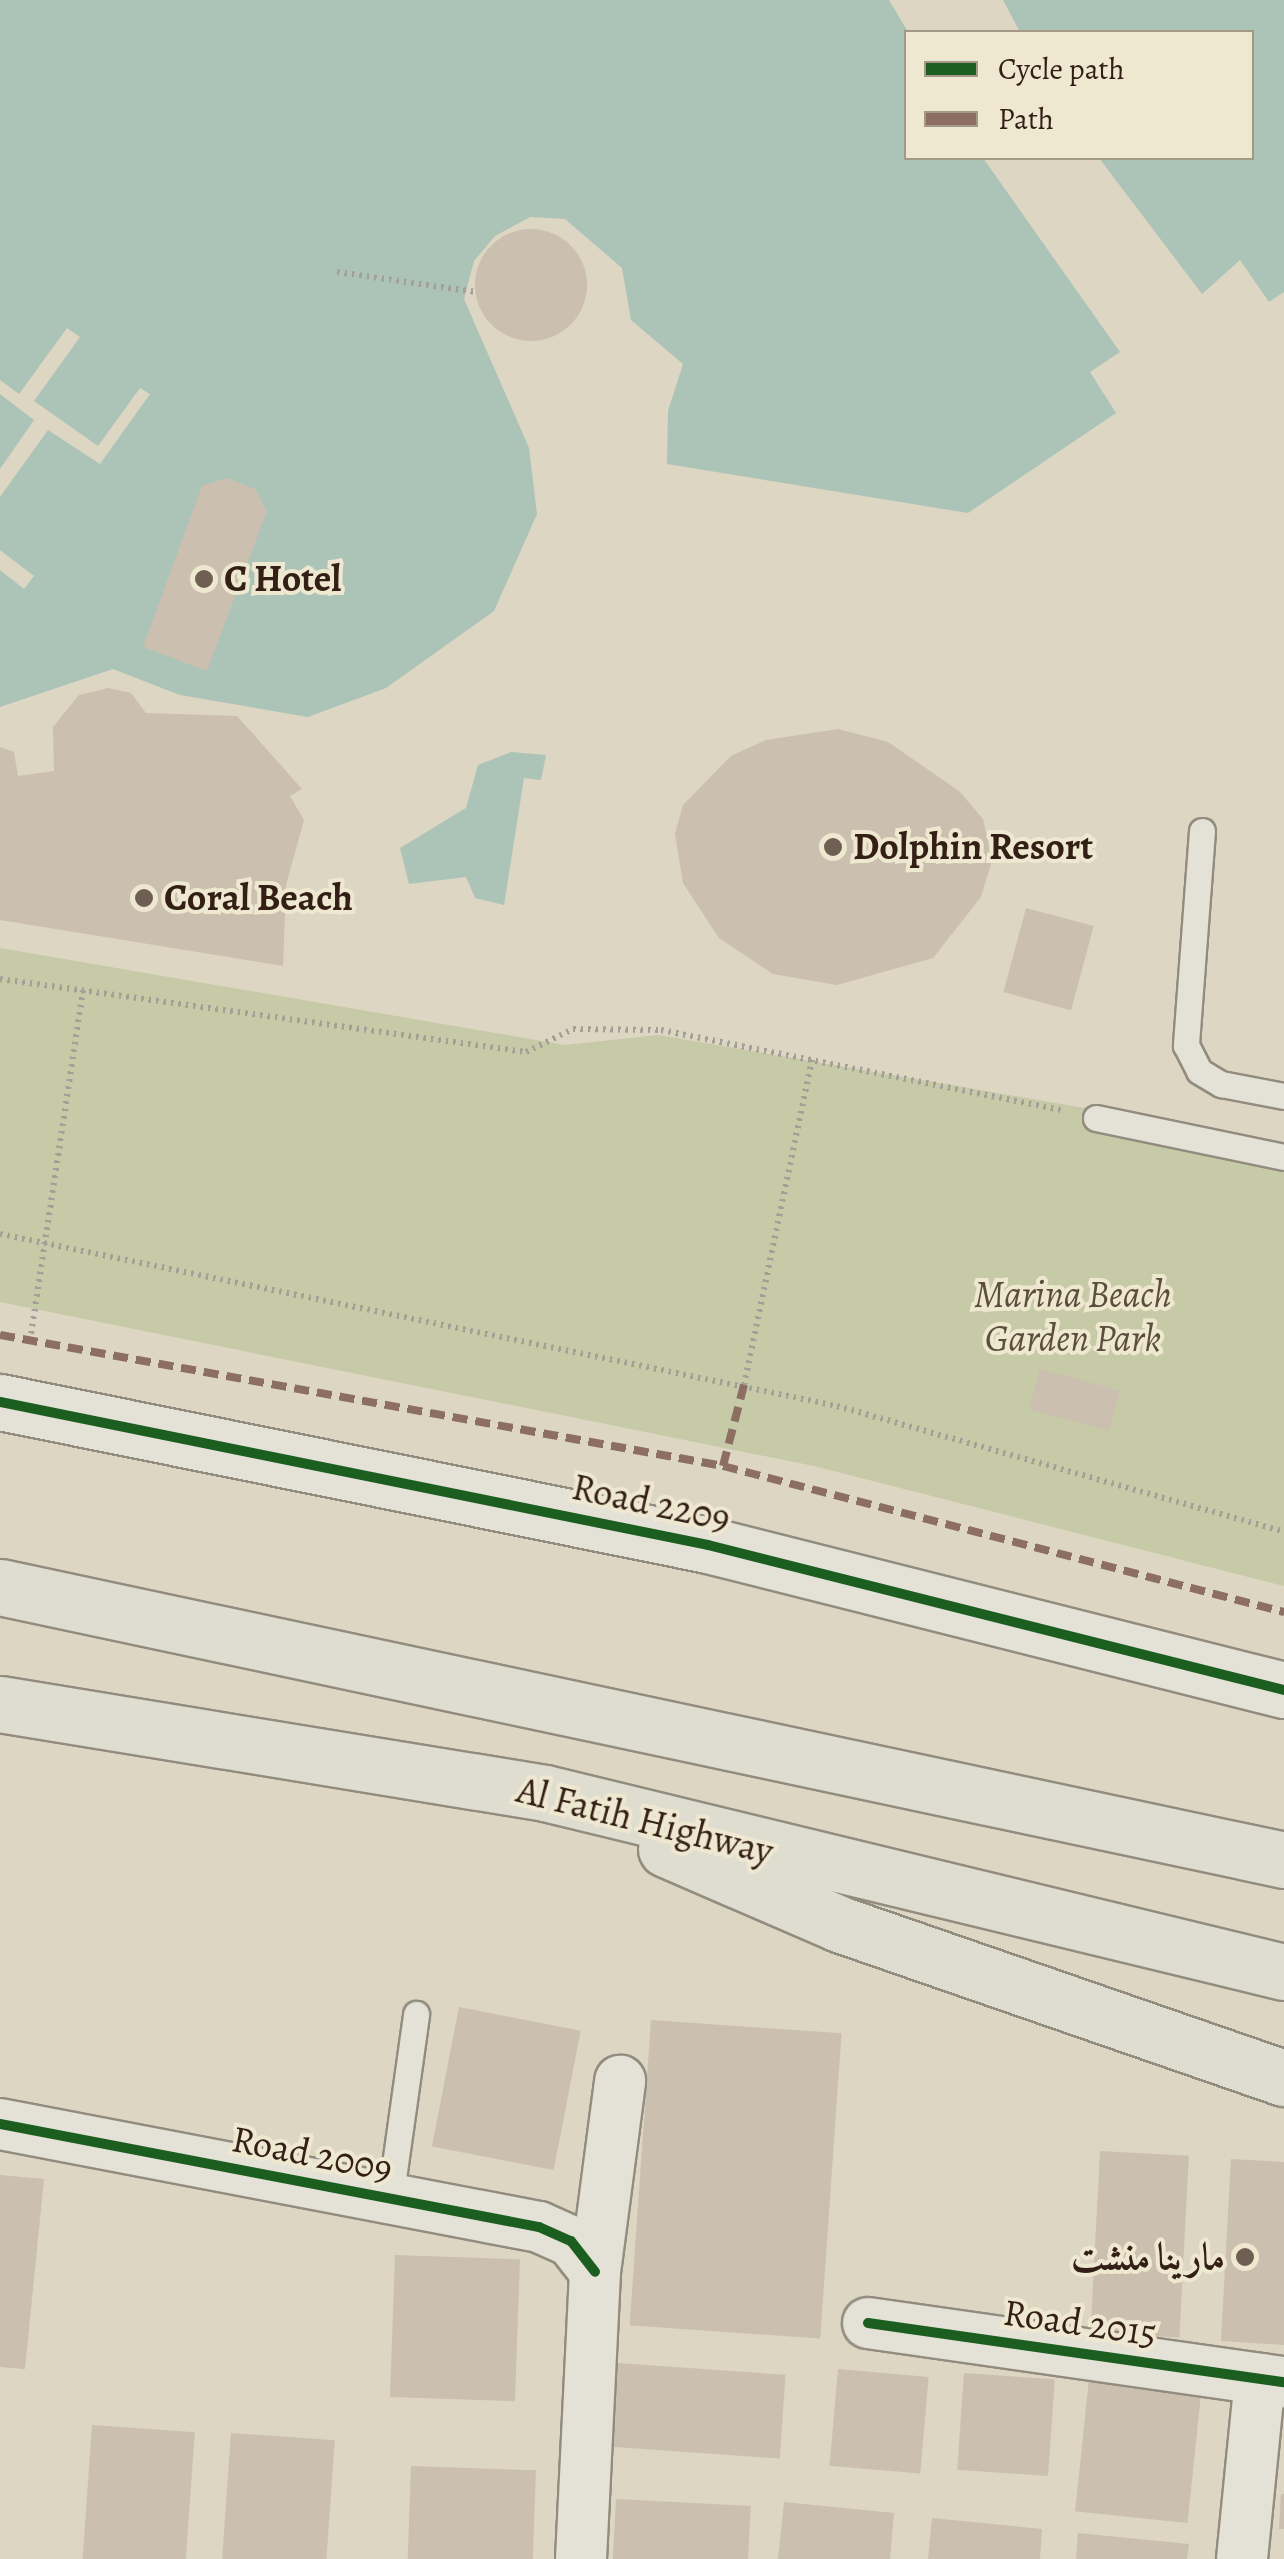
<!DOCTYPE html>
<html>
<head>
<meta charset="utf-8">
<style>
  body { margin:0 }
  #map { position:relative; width:1284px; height:2559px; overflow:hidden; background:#dcd6c2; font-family:Alegreya,Amiri,serif }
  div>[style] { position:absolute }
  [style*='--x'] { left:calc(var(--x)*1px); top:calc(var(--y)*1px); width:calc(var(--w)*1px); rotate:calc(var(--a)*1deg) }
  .green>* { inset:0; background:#c6caa6 }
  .water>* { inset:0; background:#acc3b8 }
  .pier>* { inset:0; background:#dcd6c2 }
  .building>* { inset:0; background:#cbbfaf; transform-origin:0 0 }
  .round { border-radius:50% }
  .path>* { height:6px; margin-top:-3px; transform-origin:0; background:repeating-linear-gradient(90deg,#a4a098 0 2.5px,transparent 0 7.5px) }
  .roads { filter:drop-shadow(2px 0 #928c7f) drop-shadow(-2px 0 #928c7f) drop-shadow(0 2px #928c7f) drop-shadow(0 -2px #928c7f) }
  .service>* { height:25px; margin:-12.5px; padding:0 12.5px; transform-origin:12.5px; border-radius:12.5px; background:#e4e1d7 }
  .minor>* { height:50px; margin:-25px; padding:0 25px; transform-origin:25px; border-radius:25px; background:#e4e1d7 }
  .tertiary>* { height:55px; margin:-27.5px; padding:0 27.5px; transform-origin:27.5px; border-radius:27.5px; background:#e4e1d7 }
  .primary>* { height:55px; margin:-27.5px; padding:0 27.5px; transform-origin:27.5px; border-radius:27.5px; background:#dfdcd0 }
  .quiet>* { height:8px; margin-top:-4px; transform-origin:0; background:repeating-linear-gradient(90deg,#8d6e63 0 15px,transparent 0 23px) }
  .cycleway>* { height:10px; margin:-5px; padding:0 5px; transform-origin:5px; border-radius:5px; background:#1b5e20 }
  .dots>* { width:28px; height:28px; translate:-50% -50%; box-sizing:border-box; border:5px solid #efe8d1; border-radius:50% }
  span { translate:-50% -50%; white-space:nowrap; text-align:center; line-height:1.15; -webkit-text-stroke:8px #efe8d1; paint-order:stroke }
  .poi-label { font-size:38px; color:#331f15; font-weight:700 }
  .left { translate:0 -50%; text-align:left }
  .right { translate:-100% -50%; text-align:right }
  .park-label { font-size:38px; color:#5a4f3a; font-style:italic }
  .street-label { font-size:38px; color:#331f15 }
  .legend { position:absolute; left:904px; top:30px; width:350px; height:130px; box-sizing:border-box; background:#efe8d1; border:2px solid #a49886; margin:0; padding:12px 18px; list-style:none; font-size:30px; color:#331f15 }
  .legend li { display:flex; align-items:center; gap:20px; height:50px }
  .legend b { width:50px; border:2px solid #a49886 }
</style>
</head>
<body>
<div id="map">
  <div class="green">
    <div style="clip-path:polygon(0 948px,565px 1045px,658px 1035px,1284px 1142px,1284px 1586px,814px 1466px,0 1302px)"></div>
  </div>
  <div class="water">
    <div style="clip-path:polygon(0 0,889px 0,908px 32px,906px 158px,983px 158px,1120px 352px,1090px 372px,1116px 413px,968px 513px,667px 464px,668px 411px,683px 364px,631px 320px,622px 268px,565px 219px,530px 217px,495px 236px,474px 261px,464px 299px,529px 448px,537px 514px,494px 611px,386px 688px,308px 717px,180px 695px,113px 669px,0 707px)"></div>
    <div style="clip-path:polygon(1003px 0,1284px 0,1284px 292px,1269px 302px,1240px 260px,1202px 294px,1099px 158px,1252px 158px,1252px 32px,1020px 32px)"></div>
    <div style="clip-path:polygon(511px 752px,546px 755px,541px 780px,524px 778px,504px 905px,475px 898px,466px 877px,409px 884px,400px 848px,466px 808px,478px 765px)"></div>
  </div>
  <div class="pier">
    <div style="clip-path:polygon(67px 328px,80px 337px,34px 401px,98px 446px,140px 388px,150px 394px,100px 464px,48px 430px,0 497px,0 469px,34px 420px,0 394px,0 380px,19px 394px)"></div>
    <div style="clip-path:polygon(0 550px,34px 576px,24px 589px,0 570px)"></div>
  </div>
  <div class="building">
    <div class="round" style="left:475px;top:229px;width:112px;height:112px"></div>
    <div style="clip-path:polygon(227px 478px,255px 489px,267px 511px,207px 671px,143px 647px,202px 486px)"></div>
    <div style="clip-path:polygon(108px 688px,131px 693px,146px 713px,237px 716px,302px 789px,290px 796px,304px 820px,286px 885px,283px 966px,0 920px,0 747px,14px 752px,18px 776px,54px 771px,53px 727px,79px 695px)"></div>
    <div style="clip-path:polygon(838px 729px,888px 742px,959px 791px,983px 819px,992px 860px,981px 897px,933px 958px,837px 985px,773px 974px,719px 938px,683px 883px,675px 834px,683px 805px,731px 756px,766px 740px)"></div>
    <div style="left:1026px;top:908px;width:70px;height:87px;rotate:15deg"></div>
    <div style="left:1040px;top:1369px;width:83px;height:42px;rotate:15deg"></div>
    <div style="left:459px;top:2007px;width:124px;height:142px;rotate:11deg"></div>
    <div style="left:651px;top:2020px;width:191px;height:306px;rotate:4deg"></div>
    <div style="left:1100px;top:2151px;width:89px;height:182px;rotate:3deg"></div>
    <div style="clip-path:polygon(1231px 2159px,1284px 2162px,1284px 2345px,1221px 2341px)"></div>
    <div style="clip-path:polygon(0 2175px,44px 2179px,25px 2369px,0 2367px)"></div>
    <div style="left:395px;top:2255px;width:125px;height:142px;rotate:2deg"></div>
    <div style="left:617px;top:2363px;width:169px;height:84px;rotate:4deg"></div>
    <div style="left:838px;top:2369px;width:91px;height:97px;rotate:5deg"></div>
    <div style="left:964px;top:2373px;width:91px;height:97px;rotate:4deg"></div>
    <div style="left:1089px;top:2379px;width:113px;height:133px;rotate:6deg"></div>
    <div style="left:92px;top:2425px;width:103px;height:134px;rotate:4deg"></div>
    <div style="left:231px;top:2433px;width:104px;height:126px;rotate:4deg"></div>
    <div style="left:411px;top:2466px;width:125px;height:93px;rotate:2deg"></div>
    <div style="clip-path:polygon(1281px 2494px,1284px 2494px,1284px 2529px,1279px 2529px)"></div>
    <div style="left:616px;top:2499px;width:135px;height:60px;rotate:3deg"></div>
    <div style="clip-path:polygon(784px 2502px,894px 2513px,890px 2559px,778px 2559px)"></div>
    <div style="clip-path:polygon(932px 2518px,1042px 2529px,1040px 2559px,928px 2559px)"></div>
    <div style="clip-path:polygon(1078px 2533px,1189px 2544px,1187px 2559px,1076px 2559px)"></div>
  </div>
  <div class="path">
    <div style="--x:337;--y:272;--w:139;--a:8.2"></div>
    <div style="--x:0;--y:979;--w:531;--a:7.9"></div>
    <div style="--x:526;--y:1052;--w:52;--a:-26.1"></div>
    <div style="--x:573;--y:1029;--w:88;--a:0.7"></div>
    <div style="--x:661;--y:1030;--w:412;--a:11.3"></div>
    <div style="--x:0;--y:1234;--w:854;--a:11.61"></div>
    <div style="--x:837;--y:1406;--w:464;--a:15.7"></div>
    <div style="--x:30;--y:1341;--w:355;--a:-81.4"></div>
    <div style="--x:744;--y:1385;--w:336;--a:-78.2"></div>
  </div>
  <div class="roads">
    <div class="service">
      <div style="--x:1202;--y:831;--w:215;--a:94.3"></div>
      <div style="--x:1186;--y:1045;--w:29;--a:63"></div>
      <div style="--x:1199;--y:1071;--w:26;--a:31"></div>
      <div style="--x:1221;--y:1084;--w:64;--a:10.8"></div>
      <div style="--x:1096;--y:1118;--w:192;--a:11.7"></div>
      <div style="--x:390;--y:2200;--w:188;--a:-82"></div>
    </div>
    <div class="minor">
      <div style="--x:0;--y:2124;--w:549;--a:10.82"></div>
      <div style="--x:539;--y:2227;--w:35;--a:24"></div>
      <div style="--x:571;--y:2241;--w:39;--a:52"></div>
      <div style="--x:868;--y:2323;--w:420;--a:8.1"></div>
      <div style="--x:581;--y:2559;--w:287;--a:-87.2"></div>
      <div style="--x:595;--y:2272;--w:193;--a:-82.5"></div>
      <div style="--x:1242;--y:2559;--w:181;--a:-84.3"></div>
    </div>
    <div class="tertiary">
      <div style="--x:0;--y:1402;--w:722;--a:11.42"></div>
      <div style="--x:708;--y:1545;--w:594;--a:14.13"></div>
    </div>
    <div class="primary">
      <div style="--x:0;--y:1587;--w:1313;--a:12"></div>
      <div style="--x:0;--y:1704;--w:552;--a:9.27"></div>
      <div style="--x:545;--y:1793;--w:760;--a:13.62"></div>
      <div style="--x:666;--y:1849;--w:189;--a:23.4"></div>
      <div style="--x:839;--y:1924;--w:471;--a:19.1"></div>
    </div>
  </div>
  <div class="quiet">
    <div style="--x:0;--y:1335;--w:735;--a:10.27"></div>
    <div style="--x:723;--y:1466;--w:580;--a:14.59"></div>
    <div style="--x:723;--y:1466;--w:84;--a:-75.5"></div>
  </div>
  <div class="cycleway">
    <div style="--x:0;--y:1402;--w:722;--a:11.42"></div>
    <div style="--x:708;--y:1545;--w:594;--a:14.13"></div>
    <div style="--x:0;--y:2124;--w:549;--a:10.82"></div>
    <div style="--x:539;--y:2227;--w:35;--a:24"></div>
    <div style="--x:571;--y:2241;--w:39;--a:52"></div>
    <div style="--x:868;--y:2323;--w:420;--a:8.1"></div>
  </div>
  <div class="dots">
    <div style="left:204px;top:579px;background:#6e5f52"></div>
    <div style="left:833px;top:847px;background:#6e5f52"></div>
    <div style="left:144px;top:898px;background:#6e5f52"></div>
    <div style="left:1245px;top:2257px;background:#6e5f52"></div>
  </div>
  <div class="poi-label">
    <span class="left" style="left:224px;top:579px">C Hotel</span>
    <span class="left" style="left:853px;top:847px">Dolphin Resort</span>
    <span class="left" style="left:164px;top:898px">Coral Beach</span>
    <span class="right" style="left:1225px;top:2257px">مارينا منشت</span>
  </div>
  <div class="park-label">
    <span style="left:1073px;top:1317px">Marina Beach<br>Garden Park</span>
  </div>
  <div class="street-label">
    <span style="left:651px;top:1503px;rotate:12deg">Road 2209</span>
    <span style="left:645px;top:1821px;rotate:14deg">Al Fatih Highway</span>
    <span style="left:312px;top:2154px;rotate:11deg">Road 2009</span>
    <span style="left:1080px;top:2323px;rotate:8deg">Road 2015</span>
  </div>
  <ul class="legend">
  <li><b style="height:12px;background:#1b5e20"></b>Cycle path</li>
  <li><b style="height:12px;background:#8d6e63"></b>Path</li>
  </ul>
</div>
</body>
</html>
